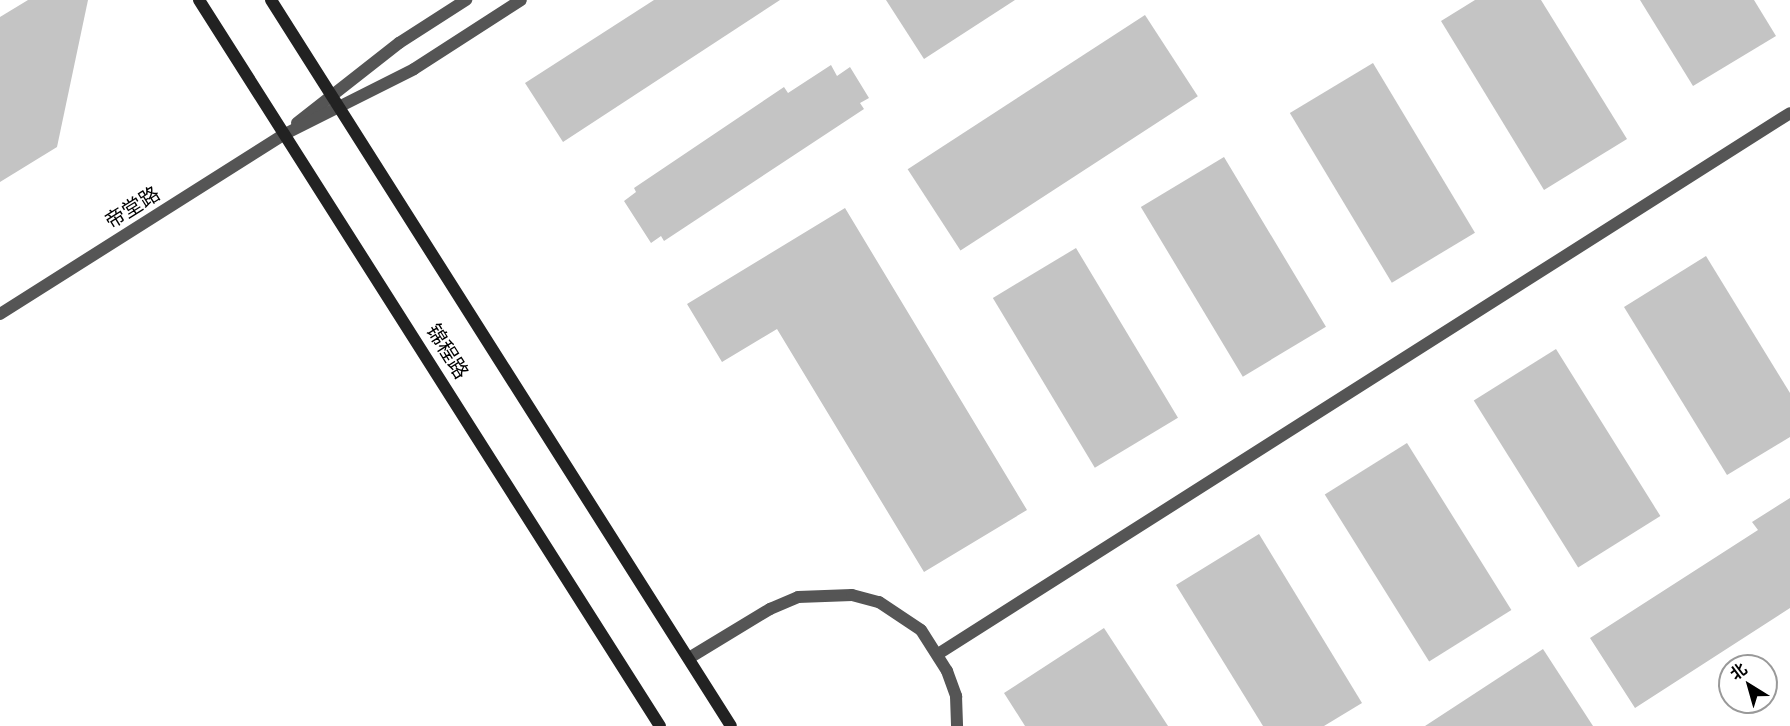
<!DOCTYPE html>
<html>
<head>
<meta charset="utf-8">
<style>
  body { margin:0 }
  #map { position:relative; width:1790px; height:726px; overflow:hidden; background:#fff; font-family:Ubuntu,"Noto Sans SC",sans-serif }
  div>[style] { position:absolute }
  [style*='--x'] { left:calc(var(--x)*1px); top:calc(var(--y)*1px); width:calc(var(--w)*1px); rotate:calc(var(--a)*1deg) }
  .building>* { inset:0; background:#c4c4c4; transform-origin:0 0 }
  .minor>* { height:12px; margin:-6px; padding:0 6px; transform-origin:6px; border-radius:6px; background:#555 }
  .tertiary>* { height:12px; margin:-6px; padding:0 6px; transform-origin:6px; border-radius:6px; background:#555 }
  .secondary>* { height:12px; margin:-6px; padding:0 6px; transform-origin:6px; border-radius:6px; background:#222 }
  span { translate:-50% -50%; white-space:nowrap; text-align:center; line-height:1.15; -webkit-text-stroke:4.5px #fff; paint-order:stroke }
  .street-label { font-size:20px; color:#000 }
  .north { position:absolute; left:1718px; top:654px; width:60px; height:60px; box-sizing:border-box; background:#fff; border:2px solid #999; border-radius:50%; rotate:323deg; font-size:16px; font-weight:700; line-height:24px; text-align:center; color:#000 }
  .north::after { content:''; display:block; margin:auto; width:21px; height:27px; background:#000; clip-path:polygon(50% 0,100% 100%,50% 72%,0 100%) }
</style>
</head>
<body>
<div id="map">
  <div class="building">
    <div style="clip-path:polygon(28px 0,88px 0,57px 147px,0 182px,0 17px)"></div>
    <div style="clip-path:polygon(654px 0,780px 0,563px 142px,525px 83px)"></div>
    <div style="clip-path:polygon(886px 0,1015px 0,924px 59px)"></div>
    <div style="clip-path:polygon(1475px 0,1541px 0,1627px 139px,1544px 190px,1441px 21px)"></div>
    <div style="clip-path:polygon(1640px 0,1754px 0,1776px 36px,1693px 86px)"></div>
    <div style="left:1145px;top:15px;width:97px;height:283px;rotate:57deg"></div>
    <div style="left:1373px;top:63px;width:198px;height:97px;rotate:59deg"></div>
    <div style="clip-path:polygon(831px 65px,837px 76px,850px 67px,869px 98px,860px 103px,864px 109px,664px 241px,661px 236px,651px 243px,624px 201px,636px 192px,634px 188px,784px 87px,788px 93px)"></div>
    <div style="left:1224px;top:157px;width:198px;height:97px;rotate:59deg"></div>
    <div style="clip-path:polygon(845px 208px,1027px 510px,924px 572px,777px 329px,722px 362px,687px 304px)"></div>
    <div style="left:1076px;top:248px;width:198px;height:97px;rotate:59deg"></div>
    <div style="clip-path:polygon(1706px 256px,1790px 393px,1790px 437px,1727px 475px,1624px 307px)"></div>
    <div style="left:1556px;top:349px;width:197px;height:97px;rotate:58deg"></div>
    <div style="left:1407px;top:443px;width:197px;height:97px;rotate:58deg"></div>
    <div style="clip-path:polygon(1790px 498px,1790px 608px,1635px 708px,1590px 638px,1758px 530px,1752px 522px)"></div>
    <div style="clip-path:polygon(1259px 534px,1362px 703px,1324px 726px,1263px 726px,1176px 585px)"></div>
    <div style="clip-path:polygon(1104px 628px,1168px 726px,1025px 726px,1004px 693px)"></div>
    <div style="clip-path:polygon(1543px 649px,1593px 726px,1425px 726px)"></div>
  </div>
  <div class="minor">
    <div style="--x:0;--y:314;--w:337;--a:-32.3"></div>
    <div style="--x:938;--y:654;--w:1009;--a:-32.41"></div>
    <div style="--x:689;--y:658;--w:95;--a:-31.2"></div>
    <div style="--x:770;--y:609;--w:30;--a:-23"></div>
    <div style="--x:798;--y:597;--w:54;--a:-2.1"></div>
    <div style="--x:852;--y:595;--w:28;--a:15"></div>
    <div style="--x:879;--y:602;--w:50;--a:33.7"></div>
    <div style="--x:921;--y:630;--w:49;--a:57.6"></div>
    <div style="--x:947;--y:671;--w:27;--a:70"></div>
    <div style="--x:956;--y:696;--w:30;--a:88"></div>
  </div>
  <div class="tertiary">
    <div style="--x:297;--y:123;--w:130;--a:-38.1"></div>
    <div style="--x:399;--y:43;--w:80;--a:-32.7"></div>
    <div style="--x:285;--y:134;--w:144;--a:-26.7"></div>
    <div style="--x:414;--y:69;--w:127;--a:-32.8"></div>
  </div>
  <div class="secondary">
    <div style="--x:199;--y:0;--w:860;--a:57.59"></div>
    <div style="--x:271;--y:0;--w:859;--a:57.64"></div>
  </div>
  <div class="street-label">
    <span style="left:132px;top:207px;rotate:-32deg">帝堂路</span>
    <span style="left:448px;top:351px;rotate:58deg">锦程路</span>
  </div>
  <div class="north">北</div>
</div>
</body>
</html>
